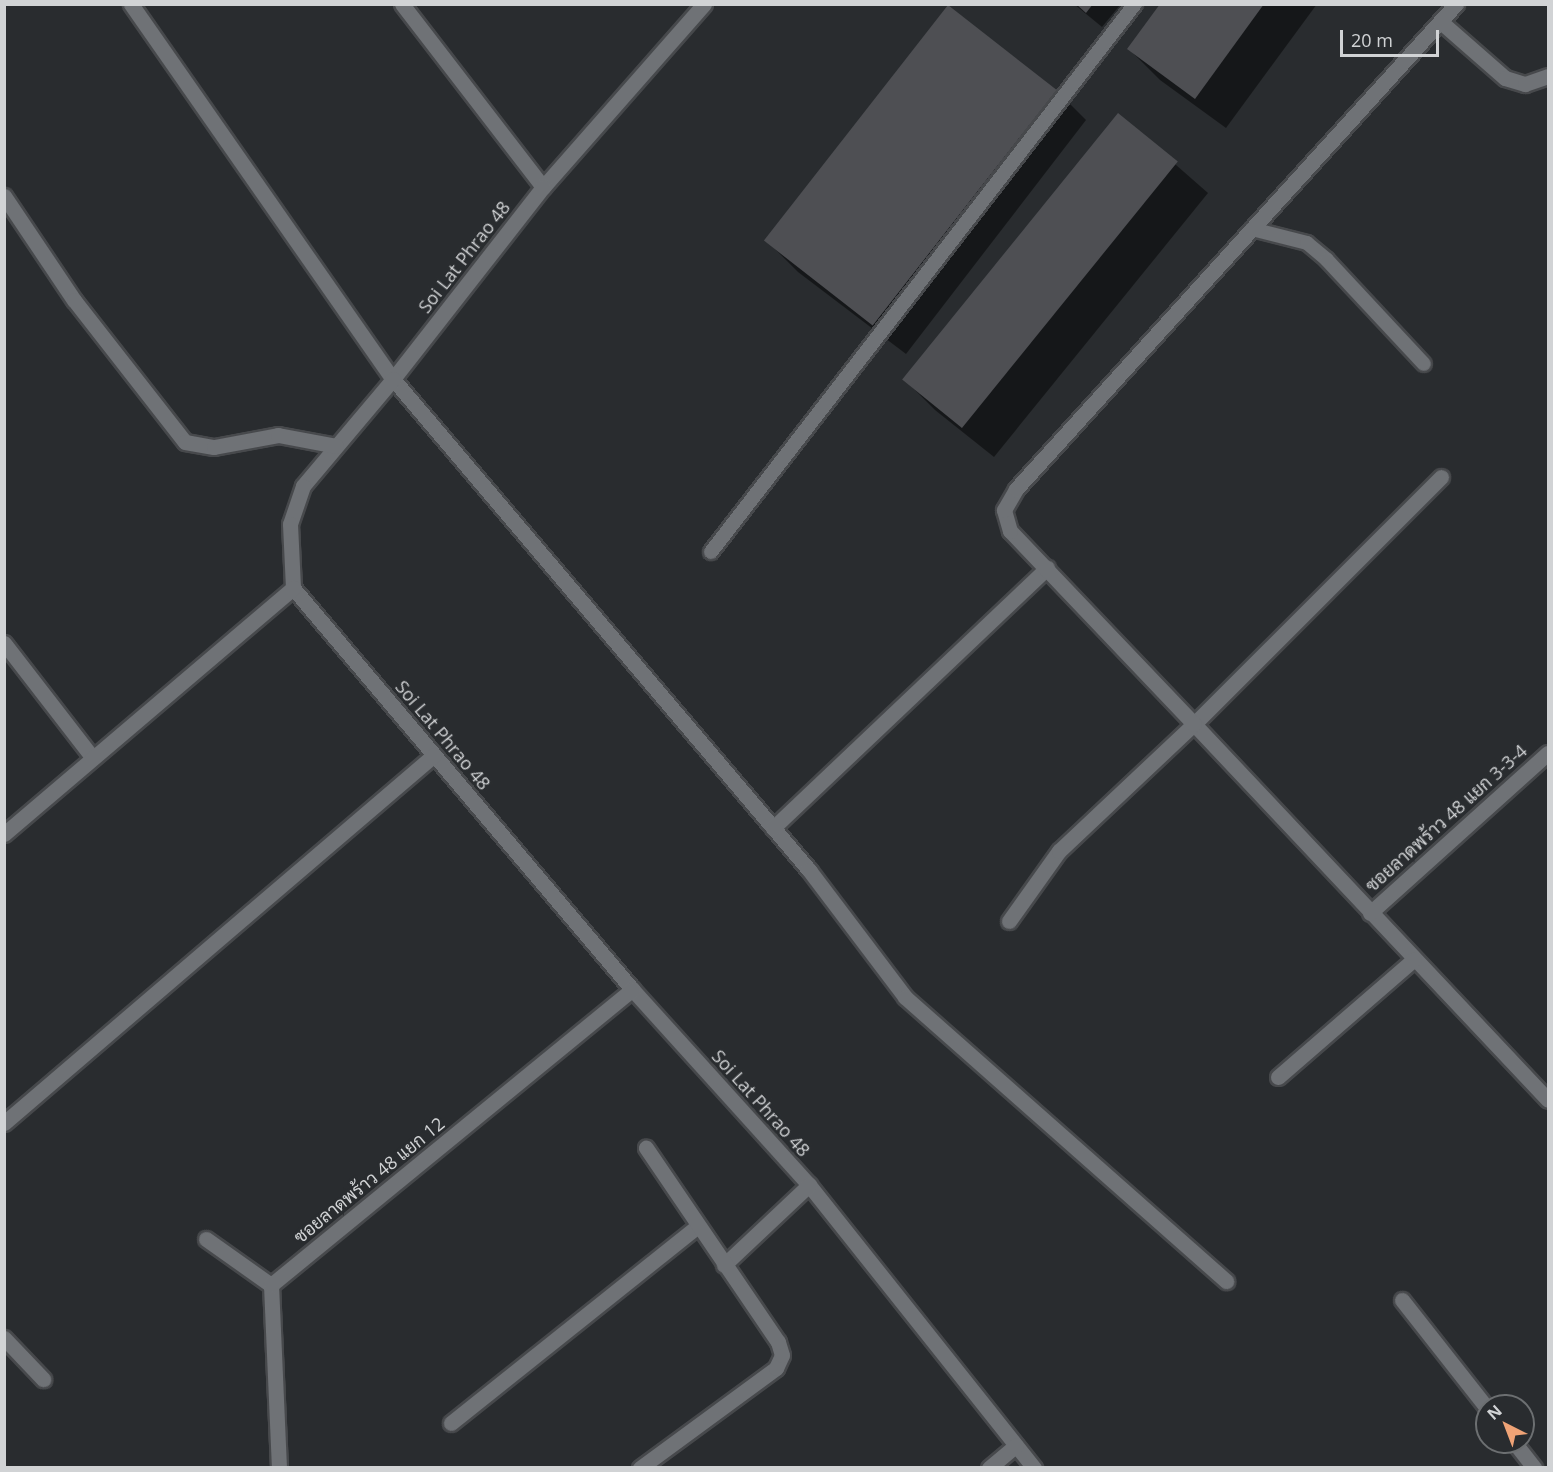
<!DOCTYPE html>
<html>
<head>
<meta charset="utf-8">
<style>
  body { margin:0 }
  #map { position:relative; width:1553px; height:1472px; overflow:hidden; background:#292c2f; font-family:"Open Sans",Sarabun,sans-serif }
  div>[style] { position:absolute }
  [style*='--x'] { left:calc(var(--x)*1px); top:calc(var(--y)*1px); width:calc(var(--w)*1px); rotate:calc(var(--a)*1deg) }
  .shadow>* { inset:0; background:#0007 }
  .building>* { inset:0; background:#4e4f53; transform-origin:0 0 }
  .roads { filter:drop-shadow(2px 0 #47494c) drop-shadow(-2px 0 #47494c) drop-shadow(0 2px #47494c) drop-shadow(0 -2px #47494c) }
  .service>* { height:14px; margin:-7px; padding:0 7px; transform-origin:7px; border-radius:7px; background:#6f7276 }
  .minor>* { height:15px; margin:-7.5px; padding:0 7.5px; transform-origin:7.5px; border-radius:7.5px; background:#6f7276 }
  span { translate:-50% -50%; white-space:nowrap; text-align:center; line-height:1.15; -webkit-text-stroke:5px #292c2f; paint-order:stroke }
  .street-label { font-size:18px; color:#d1d3d5 }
  .frame { position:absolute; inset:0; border:6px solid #d1d3d5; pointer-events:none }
  .north { position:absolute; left:1475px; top:1394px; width:60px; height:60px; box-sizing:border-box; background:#292c2f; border:2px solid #6c6f71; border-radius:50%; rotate:318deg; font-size:16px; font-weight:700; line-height:24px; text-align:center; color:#d1d3d5 }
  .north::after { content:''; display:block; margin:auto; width:21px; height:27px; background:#efa376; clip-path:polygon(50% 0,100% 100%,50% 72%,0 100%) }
  .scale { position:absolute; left:1340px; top:30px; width:99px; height:27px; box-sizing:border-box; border:3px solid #d1d3d5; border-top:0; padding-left:8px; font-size:18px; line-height:21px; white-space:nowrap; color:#d1d3d5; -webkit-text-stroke:4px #292c2f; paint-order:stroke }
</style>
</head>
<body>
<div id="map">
  <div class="shadow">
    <div style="clip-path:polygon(1074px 4px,1121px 4px,1102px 27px)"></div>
    <div style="clip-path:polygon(1162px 4px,1317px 4px,1226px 128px,1160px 80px,1129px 49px)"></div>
    <div style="clip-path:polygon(1056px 90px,1086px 120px,906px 354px,798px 272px,767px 241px)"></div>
    <div style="clip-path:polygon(1119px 115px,1208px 193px,994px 457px,935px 410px,904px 379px)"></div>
  </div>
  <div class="building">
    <div style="clip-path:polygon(1076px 4px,1093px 4px,1086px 13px)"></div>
    <div style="clip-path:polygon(1160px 4px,1264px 4px,1195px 99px,1127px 49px)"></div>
    <div style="left:948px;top:5px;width:138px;height:299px;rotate:38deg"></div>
    <div style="left:1118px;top:113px;width:77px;height:343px;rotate:39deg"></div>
  </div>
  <div class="roads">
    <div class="service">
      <div style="--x:1252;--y:229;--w:57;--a:14.3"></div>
      <div style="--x:1307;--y:243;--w:26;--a:40"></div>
      <div style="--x:1327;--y:260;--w:142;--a:47"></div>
      <div style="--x:711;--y:552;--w:693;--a:-52.27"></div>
    </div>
    <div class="minor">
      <div style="--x:131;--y:4;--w:457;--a:55.1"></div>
      <div style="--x:393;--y:379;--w:644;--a:49.73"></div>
      <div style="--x:809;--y:870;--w:159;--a:52.9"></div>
      <div style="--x:905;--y:997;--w:429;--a:41.5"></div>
      <div style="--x:402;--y:4;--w:231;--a:52.4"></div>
      <div style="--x:704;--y:4;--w:244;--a:131.3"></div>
      <div style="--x:543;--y:187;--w:244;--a:128"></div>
      <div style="--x:393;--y:379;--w:140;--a:130.1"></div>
      <div style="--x:303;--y:486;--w:40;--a:108.9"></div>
      <div style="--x:290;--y:524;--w:64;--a:87.3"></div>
      <div style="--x:293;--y:588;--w:525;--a:49.79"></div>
      <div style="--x:632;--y:989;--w:264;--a:47.9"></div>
      <div style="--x:809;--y:1185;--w:362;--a:51.5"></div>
      <div style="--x:1441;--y:22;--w:85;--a:41.2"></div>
      <div style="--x:1505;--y:78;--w:21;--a:17"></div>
      <div style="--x:1525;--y:84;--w:24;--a:-19"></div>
      <div style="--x:4;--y:196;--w:125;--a:56.1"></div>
      <div style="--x:74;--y:300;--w:180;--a:52"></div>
      <div style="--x:185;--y:442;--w:29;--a:10"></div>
      <div style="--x:214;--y:447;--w:65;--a:-10.6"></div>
      <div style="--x:278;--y:435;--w:59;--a:10.7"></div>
      <div style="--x:1441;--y:477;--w:349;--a:135"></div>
      <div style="--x:1194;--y:724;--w:516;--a:46.73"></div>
      <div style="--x:4;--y:643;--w:145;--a:52.3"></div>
      <div style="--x:773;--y:828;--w:378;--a:-43.5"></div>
      <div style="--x:4;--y:834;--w:380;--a:-40.4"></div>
      <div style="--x:1370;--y:913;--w:239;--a:-42"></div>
      <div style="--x:1009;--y:921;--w:86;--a:-54.5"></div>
      <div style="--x:1059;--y:851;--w:185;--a:-43.3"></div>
      <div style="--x:1194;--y:724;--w:267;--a:-133.6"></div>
      <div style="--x:1010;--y:531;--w:22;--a:-106"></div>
      <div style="--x:1004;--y:510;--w:24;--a:-60"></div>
      <div style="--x:1016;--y:489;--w:655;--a:-47.79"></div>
      <div style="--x:1278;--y:1077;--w:180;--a:-40.9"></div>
      <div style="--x:4;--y:1123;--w:566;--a:-40.56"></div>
      <div style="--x:206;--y:1239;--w:80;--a:35.3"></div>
      <div style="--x:724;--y:1265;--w:117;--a:-43.3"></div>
      <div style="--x:1402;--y:1300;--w:137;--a:51.8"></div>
      <div style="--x:4;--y:1338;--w:57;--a:46.4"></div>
      <div style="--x:451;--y:1423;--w:316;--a:-38.6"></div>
      <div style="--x:1514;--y:1442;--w:33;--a:52"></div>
      <div style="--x:279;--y:1468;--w:183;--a:-92.5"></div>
      <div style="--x:271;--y:1285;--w:467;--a:-39.3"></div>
      <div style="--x:640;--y:1468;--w:169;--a:-36.3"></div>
      <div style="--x:776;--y:1368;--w:14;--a:-65"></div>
      <div style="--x:782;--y:1355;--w:14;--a:-107"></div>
      <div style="--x:778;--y:1342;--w:235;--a:-124.2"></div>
      <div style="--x:989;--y:1468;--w:35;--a:-40"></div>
    </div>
  </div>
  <div class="street-label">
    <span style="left:464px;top:257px;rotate:-52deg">Soi Lat Phrao 48</span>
    <span style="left:443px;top:735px;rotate:50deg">Soi Lat Phrao 48</span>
    <span style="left:1446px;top:818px;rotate:-42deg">ซอยลาดพร้าว 48 แยก 3-3-4</span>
    <span style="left:761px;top:1103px;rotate:48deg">Soi Lat Phrao 48</span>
    <span style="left:369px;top:1180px;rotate:-39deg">ซอยลาดพร้าว 48 แยก 12</span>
  </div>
  <div class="frame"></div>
  <div class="north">N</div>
  <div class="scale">20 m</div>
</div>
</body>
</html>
